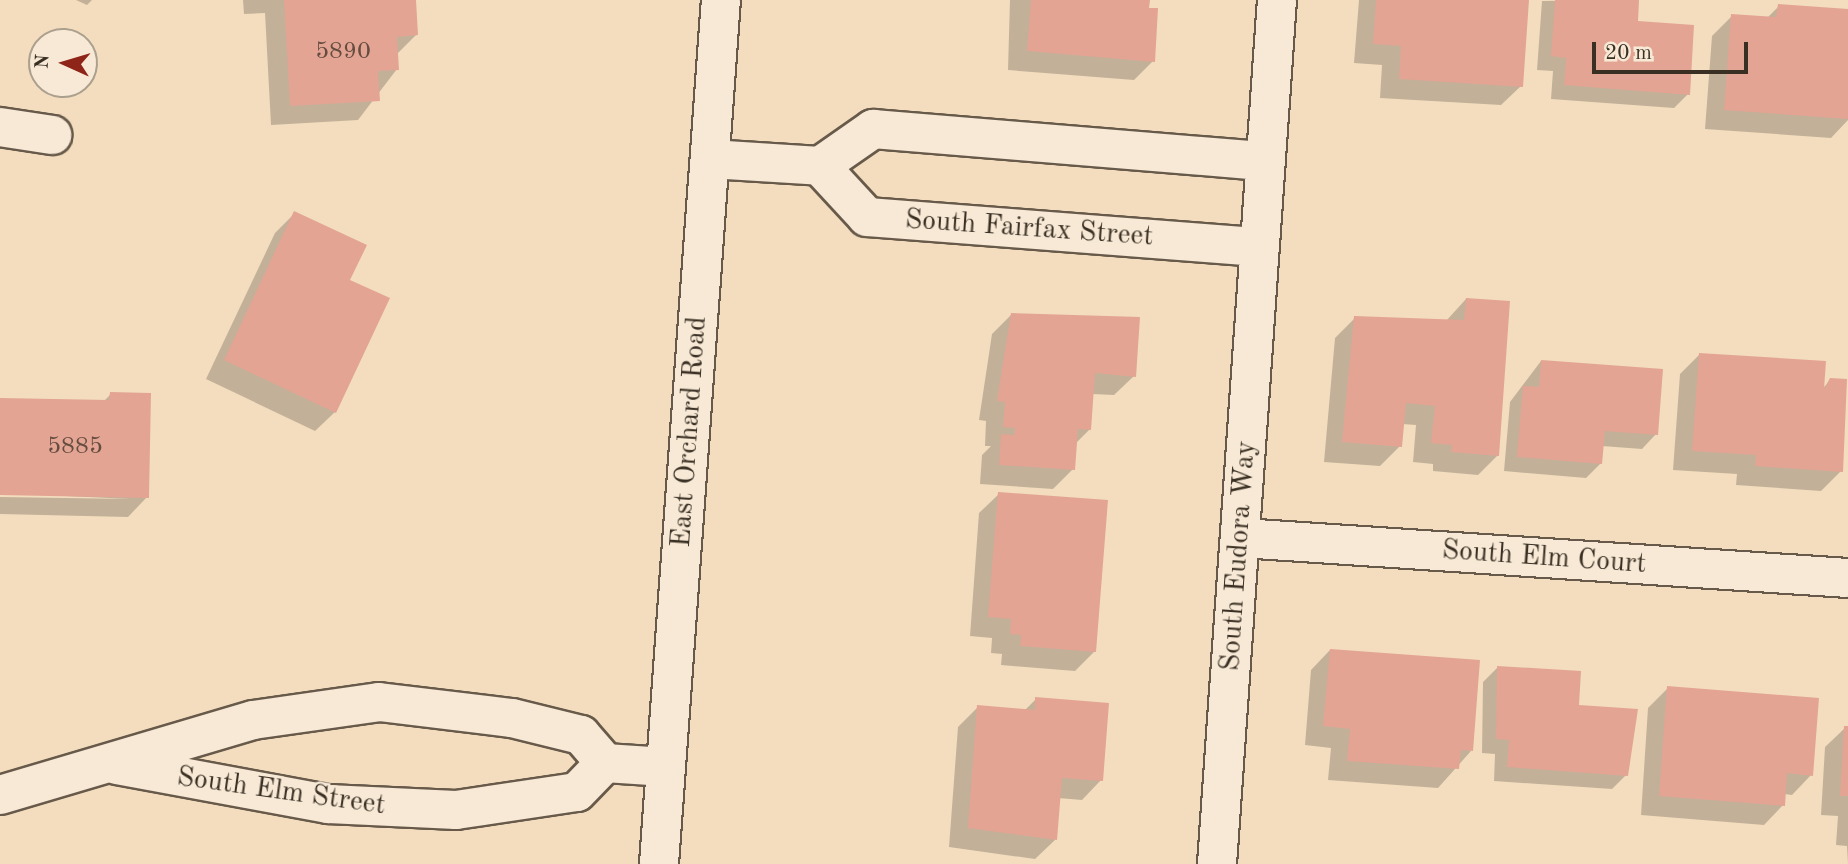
<!DOCTYPE html>
<html>
<head>
<meta charset="utf-8">
<style>
  body { margin:0 }
  #map { position:relative; width:1848px; height:864px; overflow:hidden; background:#f3ddbe; font-family:"Old Standard TT",serif }
  div>[style] { position:absolute }
  [style*='--x'] { left:calc(var(--x)*1px); top:calc(var(--y)*1px); width:calc(var(--w)*1px); rotate:calc(var(--a)*1deg) }
  .shadow>* { inset:0; background:#0003 }
  .building>* { inset:0; background:#e3a494 }
  .roads { filter:drop-shadow(2px 0 #685a4a) drop-shadow(-2px 0 #685a4a) drop-shadow(0 2px #685a4a) drop-shadow(0 -2px #685a4a) }
  .minor>* { height:38px; margin:-19px; padding:0 19px; transform-origin:19px; border-radius:19px; background:#f7e9d5 }
  .tertiary>* { height:38px; margin:-19px; padding:0 19px; transform-origin:19px; border-radius:19px; background:#f7e9d5 }
  span { translate:-50% -50%; white-space:nowrap; text-align:center; line-height:1.15; -webkit-text-stroke:5px #f7e9d5; paint-order:stroke }
  .number-label { font-size:24px; color:#644c3f }
  .number-label span { -webkit-text-stroke-width:0 }
  .street-label { font-size:28px; color:#392f23 }
  .north { position:absolute; left:28px; top:28px; width:70px; height:70px; box-sizing:border-box; background:#f7e9d5; border:2px solid #ab9f8e; border-radius:50%; rotate:274deg; font-size:19px; font-weight:700; line-height:28px; text-align:center; color:#392f23 }
  .north::after { content:''; display:block; margin:auto; width:24px; height:32px; background:#8f2418; clip-path:polygon(50% 0,100% 100%,50% 72%,0 100%) }
  .scale { position:absolute; left:1592px; top:42px; width:156px; height:32px; box-sizing:border-box; border:4px solid #392f23; border-top:0; padding-left:9px; font-size:21px; line-height:24px; white-space:nowrap; color:#392f23; -webkit-text-stroke:5px #f7e9d5; paint-order:stroke }
</style>
</head>
<body>
<div id="map">
  <div class="shadow">
    <div style="clip-path:polygon(76px 0,92px 0,87px 5px)"></div>
    <div style="clip-path:polygon(243px 0,392px 0,416px 35px,397px 54px,397px 69px,358px 120px,271px 125px,265px 13px,244px 14px)"></div>
    <div style="clip-path:polygon(1010px 0,1119px 0,1153px 61px,1134px 80px,1008px 70px)"></div>
    <div style="clip-path:polygon(1359px 0,1527px 0,1521px 86px,1501px 105px,1380px 98px,1382px 65px,1354px 63px)"></div>
    <div style="clip-path:polygon(1637px 0,1636px 23px,1688px 94px,1674px 108px,1551px 99px,1553px 71px,1537px 70px,1542px 1px)"></div>
    <div style="clip-path:polygon(1779px 6px,1848px 11px,1848px 120px,1831px 138px,1705px 129px,1712px 36px,1732px 16px,1766px 19px)"></div>
    <div style="clip-path:polygon(295px 213px,348px 280px,335px 412px,315px 431px,206px 379px,275px 233px)"></div>
    <div style="clip-path:polygon(1466px 299px,1498px 455px,1478px 475px,1433px 471px,1433px 464px,1413px 462px,1416px 425px,1402px 424px,1400px 446px,1380px 466px,1324px 462px,1335px 338px,1355px 318px,1446px 321px)"></div>
    <div style="clip-path:polygon(1012px 314px,1134px 376px,1114px 395px,1092px 394px,1090px 429px,1075px 444px,1073px 469px,1053px 489px,980px 484px,982px 455px,991px 446px,985px 446px,986px 421px,979px 420px,992px 334px)"></div>
    <div style="clip-path:polygon(1700px 354px,1823px 388px,1831px 380px,1841px 471px,1821px 491px,1736px 485px,1737px 474px,1673px 470px,1680px 374px)"></div>
    <div style="clip-path:polygon(1541px 361px,1656px 434px,1642px 449px,1602px 446px,1601px 463px,1586px 478px,1504px 471px,1510px 402px)"></div>
    <div style="clip-path:polygon(111px 394px,147px 497px,128px 517px,0 514px,0 497px,131px 499px,0 493px,0 400px,103px 402px)"></div>
    <div style="clip-path:polygon(999px 494px,1095px 651px,1075px 671px,1001px 665px,1002px 654px,991px 653px,992px 638px,970px 636px,979px 513px)"></div>
    <div style="clip-path:polygon(1330px 650px,1471px 751px,1438px 788px,1328px 780px,1331px 748px,1305px 745px,1311px 670px)"></div>
    <div style="clip-path:polygon(1498px 667px,1577px 707px,1626px 775px,1612px 789px,1494px 781px,1495px 754px,1482px 753px,1483px 682px)"></div>
    <div style="clip-path:polygon(1668px 688px,1811px 775px,1792px 795px,1784px 794px,1783px 805px,1764px 825px,1641px 815px,1648px 708px)"></div>
    <div style="clip-path:polygon(1036px 699px,1101px 780px,1082px 800px,1058px 798px,1055px 840px,1035px 859px,949px 847px,958px 727px,978px 707px,1024px 711px)"></div>
    <div style="clip-path:polygon(1845px 728px,1848px 728px,1848px 864px,1847px 846px,1836px 845px,1838px 816px,1821px 815px,1825px 747px)"></div>
  </div>
  <div class="building">
    <div style="clip-path:polygon(284px 0,416px 0,418px 35px,397px 37px,399px 70px,378px 71px,380px 101px,290px 106px)"></div>
    <div style="clip-path:polygon(1031px 0,1150px 0,1149px 8px,1158px 8px,1155px 62px,1027px 51px)"></div>
    <div style="clip-path:polygon(1376px 0,1529px 0,1523px 87px,1399px 79px,1401px 46px,1373px 44px)"></div>
    <div style="clip-path:polygon(1555px 0,1639px 0,1638px 21px,1694px 25px,1690px 95px,1564px 85px,1566px 58px,1551px 56px)"></div>
    <div style="clip-path:polygon(1778px 4px,1848px 9px,1848px 119px,1724px 110px,1731px 14px,1776px 17px)"></div>
    <div style="clip-path:polygon(294px 211px,367px 245px,350px 280px,390px 298px,336px 413px,224px 360px)"></div>
    <div style="clip-path:polygon(1466px 298px,1510px 301px,1499px 456px,1451px 452px,1452px 445px,1431px 443px,1435px 406px,1406px 403px,1402px 447px,1342px 442px,1354px 316px,1464px 320px)"></div>
    <div style="clip-path:polygon(1011px 313px,1140px 317px,1136px 377px,1095px 373px,1091px 430px,1078px 429px,1075px 470px,999px 465px,1001px 434px,1014px 435px,1015px 428px,1003px 427px,1005px 402px,997px 401px)"></div>
    <div style="clip-path:polygon(1699px 353px,1826px 361px,1824px 389px,1830px 378px,1847px 379px,1843px 472px,1755px 466px,1756px 455px,1692px 451px)"></div>
    <div style="clip-path:polygon(1541px 360px,1663px 369px,1658px 435px,1605px 431px,1602px 464px,1517px 457px,1523px 386px,1539px 387px)"></div>
    <div style="clip-path:polygon(110px 392px,151px 393px,149px 498px,0 495px,0 398px,109px 400px)"></div>
    <div style="clip-path:polygon(998px 492px,1108px 500px,1096px 652px,1020px 646px,1021px 635px,1010px 634px,1011px 619px,988px 617px)"></div>
    <div style="clip-path:polygon(1330px 649px,1480px 660px,1473px 751px,1461px 750px,1459px 769px,1347px 761px,1350px 729px,1323px 726px)"></div>
    <div style="clip-path:polygon(1497px 666px,1581px 671px,1579px 705px,1638px 709px,1628px 776px,1507px 767px,1509px 740px,1496px 739px)"></div>
    <div style="clip-path:polygon(1667px 686px,1819px 698px,1813px 776px,1787px 773px,1785px 806px,1659px 796px)"></div>
    <div style="clip-path:polygon(1035px 697px,1109px 703px,1103px 781px,1062px 778px,1057px 840px,968px 828px,977px 705px,1035px 710px)"></div>
    <div style="clip-path:polygon(1844px 726px,1848px 726px,1848px 796px,1840px 796px)"></div>
  </div>
  <div class="roads">
    <div class="minor">
      <div style="--x:0;--y:127;--w:53;--a:8.7"></div>
      <div style="--x:710;--y:159;--w:110;--a:3.6"></div>
      <div style="--x:820;--y:166;--w:65;--a:-34.9"></div>
      <div style="--x:873;--y:129;--w:393;--a:4.7"></div>
      <div style="--x:820;--y:166;--w:69;--a:47.3"></div>
      <div style="--x:867;--y:217;--w:393;--a:4.4"></div>
      <div style="--x:1241;--y:538;--w:608;--a:3.77"></div>
      <div style="--x:117;--y:765;--w:215;--a:10.5"></div>
      <div style="--x:328;--y:804;--w:128;--a:2.7"></div>
      <div style="--x:456;--y:810;--w:122;--a:-8.5"></div>
      <div style="--x:577;--y:792;--w:40;--a:-46"></div>
      <div style="--x:0;--y:795;--w:264;--a:-16.5"></div>
      <div style="--x:253;--y:720;--w:127;--a:-8.1"></div>
      <div style="--x:379;--y:702;--w:134;--a:6.9"></div>
      <div style="--x:512;--y:718;--w:71;--a:13.8"></div>
      <div style="--x:581;--y:735;--w:37;--a:49"></div>
      <div style="--x:605;--y:763;--w:61;--a:3.8"></div>
      <div style="--x:1217;--y:864;--w:866;--a:-86.03"></div>
    </div>
    <div class="tertiary">
      <div style="--x:659;--y:864;--w:866;--a:-85.9"></div>
    </div>
  </div>
  <div class="number-label">
    <span style="left:343px;top:53px">5890</span>
    <span style="left:75px;top:448px">5885</span>
  </div>
  <div class="street-label">
    <span style="left:1029px;top:229px;rotate:4deg">South Fairfax Street</span>
    <span style="left:690px;top:432px;rotate:-86deg">East Orchard Road</span>
    <span style="left:1239px;top:556px;rotate:-86deg">South Eudora Way</span>
    <span style="left:1544px;top:558px;rotate:4deg">South Elm Court</span>
    <span style="left:281px;top:792px;rotate:8deg">South Elm Street</span>
  </div>
  <div class="north">N</div>
  <div class="scale">20 m</div>
</div>
</body>
</html>
